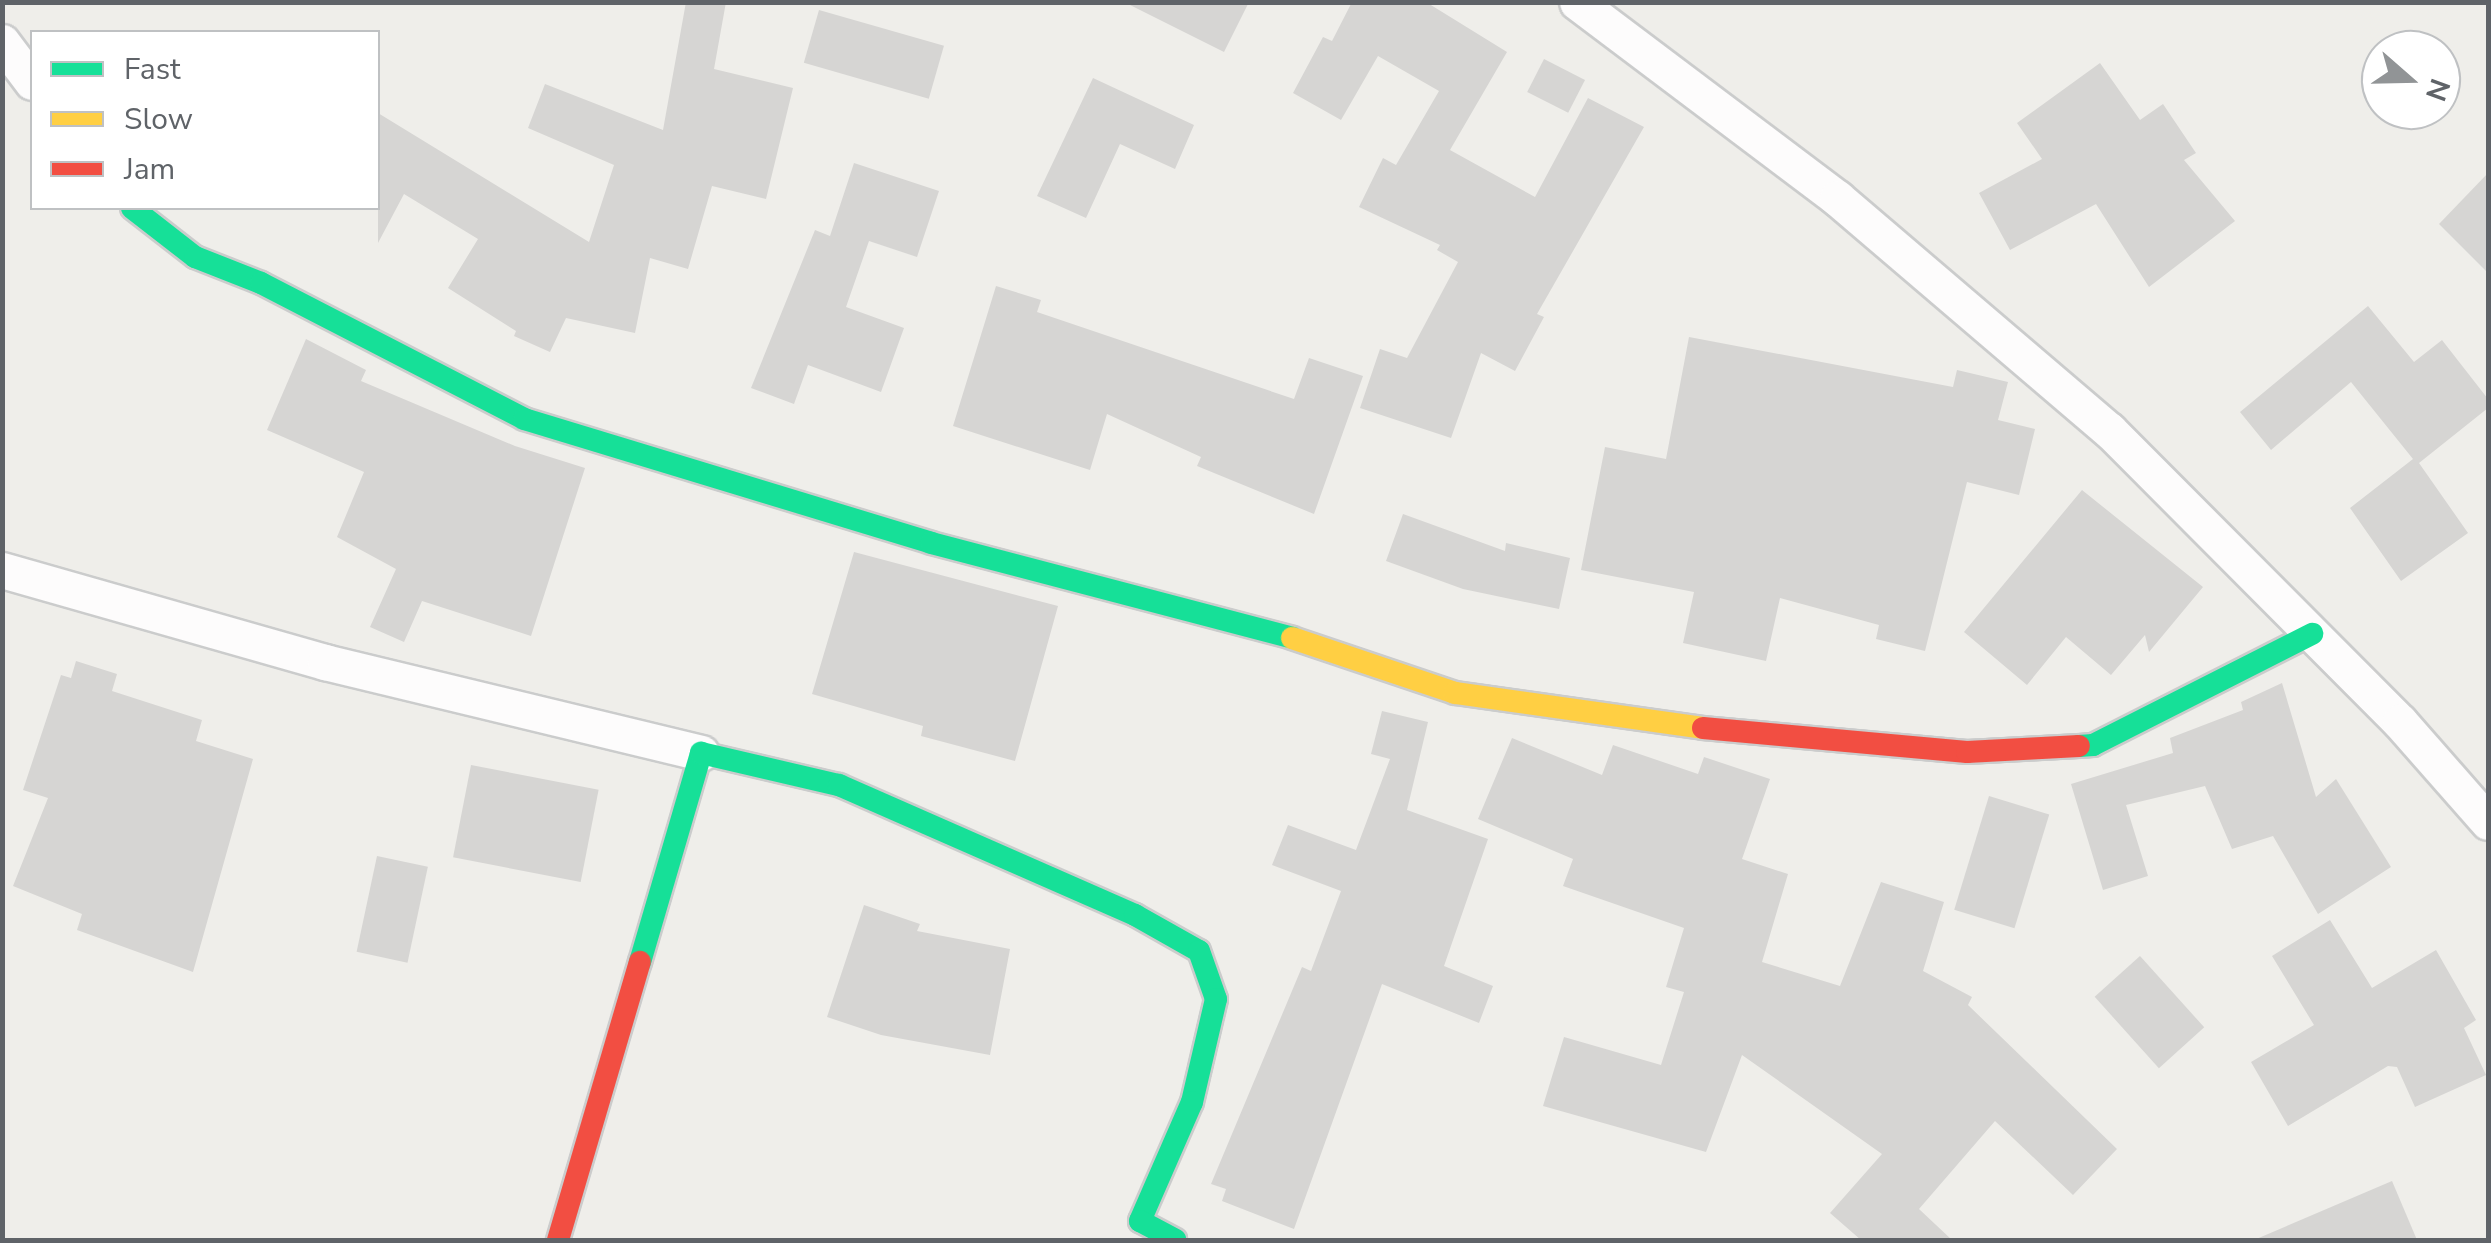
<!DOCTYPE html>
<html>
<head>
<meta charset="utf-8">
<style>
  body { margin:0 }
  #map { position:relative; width:2491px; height:1243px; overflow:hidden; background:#efeeea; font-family:"Nunito Sans",sans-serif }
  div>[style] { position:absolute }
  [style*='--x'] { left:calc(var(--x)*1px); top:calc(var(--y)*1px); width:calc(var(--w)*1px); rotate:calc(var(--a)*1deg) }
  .building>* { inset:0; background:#d6d5d3; transform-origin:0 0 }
  .roads { filter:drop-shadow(2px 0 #cbcccc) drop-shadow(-2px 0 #cbcccc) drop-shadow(0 2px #cbcccc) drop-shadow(0 -2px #cbcccc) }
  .street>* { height:35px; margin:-17.5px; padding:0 17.5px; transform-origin:17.5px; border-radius:17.5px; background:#fdfcfc }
  .fast>* { height:22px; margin:-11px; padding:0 11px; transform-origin:11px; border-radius:11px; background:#16e098 }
  .slow>* { height:22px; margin:-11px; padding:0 11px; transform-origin:11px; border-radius:11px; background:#ffcf43 }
  .jam>* { height:22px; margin:-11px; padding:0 11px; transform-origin:11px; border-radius:11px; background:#f24e42 }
  span { translate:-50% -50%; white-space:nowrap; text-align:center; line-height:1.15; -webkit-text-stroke:8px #fff; paint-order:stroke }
  .frame { position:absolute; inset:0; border:5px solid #5f6368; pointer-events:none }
  .legend { position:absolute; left:30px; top:30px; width:350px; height:180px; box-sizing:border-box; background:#fff; border:2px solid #bfc1c3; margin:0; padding:12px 18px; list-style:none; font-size:30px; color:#5f6368 }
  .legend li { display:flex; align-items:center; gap:20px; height:50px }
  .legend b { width:50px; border:2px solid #bfc1c3 }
  .north { position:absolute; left:2361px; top:30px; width:100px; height:100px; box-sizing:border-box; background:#fff; border:2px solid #bfc1c3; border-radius:50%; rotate:110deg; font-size:28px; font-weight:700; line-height:40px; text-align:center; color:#5f6368 }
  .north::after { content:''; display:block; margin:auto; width:35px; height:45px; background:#919496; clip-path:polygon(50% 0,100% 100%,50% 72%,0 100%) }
</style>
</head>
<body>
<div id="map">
  <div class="building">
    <div style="clip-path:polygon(686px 2px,726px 2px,714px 69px,793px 88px,766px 199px,712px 186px,688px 269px,650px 258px,635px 333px,566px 318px,550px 352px,514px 336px,516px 331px,448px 288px,478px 239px,404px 194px,378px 243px,378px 113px,589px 242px,614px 165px,528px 128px,545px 84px,663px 130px)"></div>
    <div style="clip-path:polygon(1124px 2px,1249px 2px,1224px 52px)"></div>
    <div style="clip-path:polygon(1352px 2px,1426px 2px,1507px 52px,1450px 150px,1535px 197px,1588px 98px,1644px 127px,1537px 314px,1544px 317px,1515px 371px,1481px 353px,1451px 438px,1360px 408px,1380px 349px,1407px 358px,1458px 262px,1437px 250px,1440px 245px,1359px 207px,1383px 158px,1396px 165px,1439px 91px,1378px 56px,1341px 120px,1293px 93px,1323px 37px,1332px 41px)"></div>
    <div style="left:819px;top:10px;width:130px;height:55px;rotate:16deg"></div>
    <div style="left:1544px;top:59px;width:46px;height:37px;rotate:27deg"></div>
    <div style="clip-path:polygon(2100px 63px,2140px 120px,2163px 104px,2196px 153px,2184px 160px,2235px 221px,2149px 287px,2096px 204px,2010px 250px,1979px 193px,2042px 159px,2017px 123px)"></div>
    <div style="clip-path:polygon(1093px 78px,1194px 125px,1175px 169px,1120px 144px,1086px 218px,1037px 196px)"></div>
    <div style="clip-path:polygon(854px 163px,939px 191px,917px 257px,869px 241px,846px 307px,904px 328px,881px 392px,808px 365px,794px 404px,751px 388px,815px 230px,830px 236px)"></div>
    <div style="clip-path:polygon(2488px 173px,2488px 273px,2439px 224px)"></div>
    <div style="clip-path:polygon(996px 286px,1041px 300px,1037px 312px,1294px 399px,1309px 358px,1363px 376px,1314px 514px,1197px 466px,1201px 457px,1107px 414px,1090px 470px,953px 426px)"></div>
    <div style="clip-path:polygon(2368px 306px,2414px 362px,2442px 340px,2488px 399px,2488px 408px,2419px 463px,2468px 533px,2401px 581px,2350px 508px,2413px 459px,2351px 382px,2271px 450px,2240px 412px)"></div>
    <div style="clip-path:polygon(1689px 337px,1953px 387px,1957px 370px,2008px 382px,1998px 420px,2035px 429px,2019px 495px,1967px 482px,1925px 651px,1876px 639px,1879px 625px,1780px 598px,1766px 661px,1683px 643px,1694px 592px,1581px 570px,1605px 447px,1666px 459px)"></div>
    <div style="clip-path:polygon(306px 339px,366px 370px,361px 381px,515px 446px,585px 468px,531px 636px,422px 601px,404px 642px,370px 627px,396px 569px,337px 537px,364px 472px,267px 430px)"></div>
    <div style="clip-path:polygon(2082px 490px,2203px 587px,2149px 652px,2145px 635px,2111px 675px,2066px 637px,2027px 685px,1964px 632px)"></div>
    <div style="clip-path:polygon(1403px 514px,1505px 551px,1506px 543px,1570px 558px,1559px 609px,1463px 589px,1386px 561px)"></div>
    <div style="clip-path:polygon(854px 552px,1058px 606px,1015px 761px,921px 736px,923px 726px,812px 694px)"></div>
    <div style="clip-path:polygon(76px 661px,117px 674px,112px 691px,202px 720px,196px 741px,253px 759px,193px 972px,77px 930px,82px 914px,13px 886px,48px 798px,23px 790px,61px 675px,71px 678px)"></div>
    <div style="clip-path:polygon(2282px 683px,2316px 797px,2336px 779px,2391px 867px,2318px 914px,2273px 836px,2232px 849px,2205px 786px,2126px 805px,2148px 876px,2103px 890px,2071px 784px,2173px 753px,2170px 738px,2243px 710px,2241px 702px)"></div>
    <div style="clip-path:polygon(1382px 711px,1428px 722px,1407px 810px,1488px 839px,1444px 966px,1493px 986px,1479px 1023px,1382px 984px,1294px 1229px,1222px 1201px,1226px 1189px,1211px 1184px,1302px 967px,1311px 971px,1341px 891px,1272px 865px,1288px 825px,1356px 850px,1390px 759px,1371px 754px)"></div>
    <div style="clip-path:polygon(1512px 738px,1602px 775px,1613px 745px,1698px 774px,1704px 757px,1770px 779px,1742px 859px,1788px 874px,1762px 962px,1840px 986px,1881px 882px,1944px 902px,1923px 971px,1972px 997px,1968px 1005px,2117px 1149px,2073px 1195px,1995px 1121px,1919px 1209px,1952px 1240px,1861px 1240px,1830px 1213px,1882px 1154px,1742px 1055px,1706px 1152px,1543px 1106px,1564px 1037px,1661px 1065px,1684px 992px,1666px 987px,1684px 928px,1563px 886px,1573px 859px,1478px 819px)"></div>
    <div style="left:471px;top:765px;width:130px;height:94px;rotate:11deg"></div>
    <div style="left:1989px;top:796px;width:63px;height:119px;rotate:17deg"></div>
    <div style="left:377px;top:856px;width:52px;height:98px;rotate:12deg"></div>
    <div style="clip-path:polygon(864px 905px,920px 924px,917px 931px,1010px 949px,990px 1055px,881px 1035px,827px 1017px)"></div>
    <div style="clip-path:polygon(2330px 920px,2372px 988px,2436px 950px,2476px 1020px,2464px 1028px,2486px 1075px,2415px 1107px,2397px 1067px,2388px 1066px,2288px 1126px,2251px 1062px,2314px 1025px,2272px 956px)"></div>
    <div style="left:2140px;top:956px;width:96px;height:61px;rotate:48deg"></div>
    <div style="clip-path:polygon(2392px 1181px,2417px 1240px,2254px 1240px)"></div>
  </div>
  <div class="roads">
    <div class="street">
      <div style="--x:1577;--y:2;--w:326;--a:37"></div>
      <div style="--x:1837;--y:198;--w:358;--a:40.5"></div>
      <div style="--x:2109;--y:430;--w:412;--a:45.1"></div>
      <div style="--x:2400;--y:722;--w:133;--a:48.7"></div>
      <div style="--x:2;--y:42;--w:50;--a:53.1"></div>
      <div style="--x:2;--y:570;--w:336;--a:15.9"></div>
      <div style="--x:325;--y:662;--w:387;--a:13.6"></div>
    </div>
    <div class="fast">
      <div style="--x:132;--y:208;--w:80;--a:37.9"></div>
      <div style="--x:195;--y:257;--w:71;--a:21.5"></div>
      <div style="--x:261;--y:283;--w:296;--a:27.3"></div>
      <div style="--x:524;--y:419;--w:425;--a:16.9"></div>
      <div style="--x:931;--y:543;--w:373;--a:14.7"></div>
      <div style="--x:2079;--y:746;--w:14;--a:-4"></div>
      <div style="--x:2093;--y:745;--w:246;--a:-26.9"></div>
      <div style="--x:640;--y:962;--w:218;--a:-73.7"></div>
      <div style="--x:701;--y:753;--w:142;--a:13.1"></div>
      <div style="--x:839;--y:785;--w:323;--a:23.7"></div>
      <div style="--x:1135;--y:915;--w:73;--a:29.4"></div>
      <div style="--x:1199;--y:951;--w:51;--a:70.5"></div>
      <div style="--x:1216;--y:999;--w:106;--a:103.1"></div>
      <div style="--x:1192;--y:1102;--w:130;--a:113.6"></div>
      <div style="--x:1140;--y:1221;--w:40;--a:28"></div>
    </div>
    <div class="slow">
      <div style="--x:1292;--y:638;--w:172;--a:18.6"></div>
      <div style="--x:1455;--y:693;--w:250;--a:8"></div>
    </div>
    <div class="jam">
      <div style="--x:1703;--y:728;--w:265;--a:5.2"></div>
      <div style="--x:1967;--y:752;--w:112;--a:-3.1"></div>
      <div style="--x:558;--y:1240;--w:290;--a:-73.6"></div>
    </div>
  </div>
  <div class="frame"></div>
  <ul class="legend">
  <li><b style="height:12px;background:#16e098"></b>Fast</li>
  <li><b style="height:12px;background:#ffcf43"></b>Slow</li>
  <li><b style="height:12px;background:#f24e42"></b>Jam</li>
  </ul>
  <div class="north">N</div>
</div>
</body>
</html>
